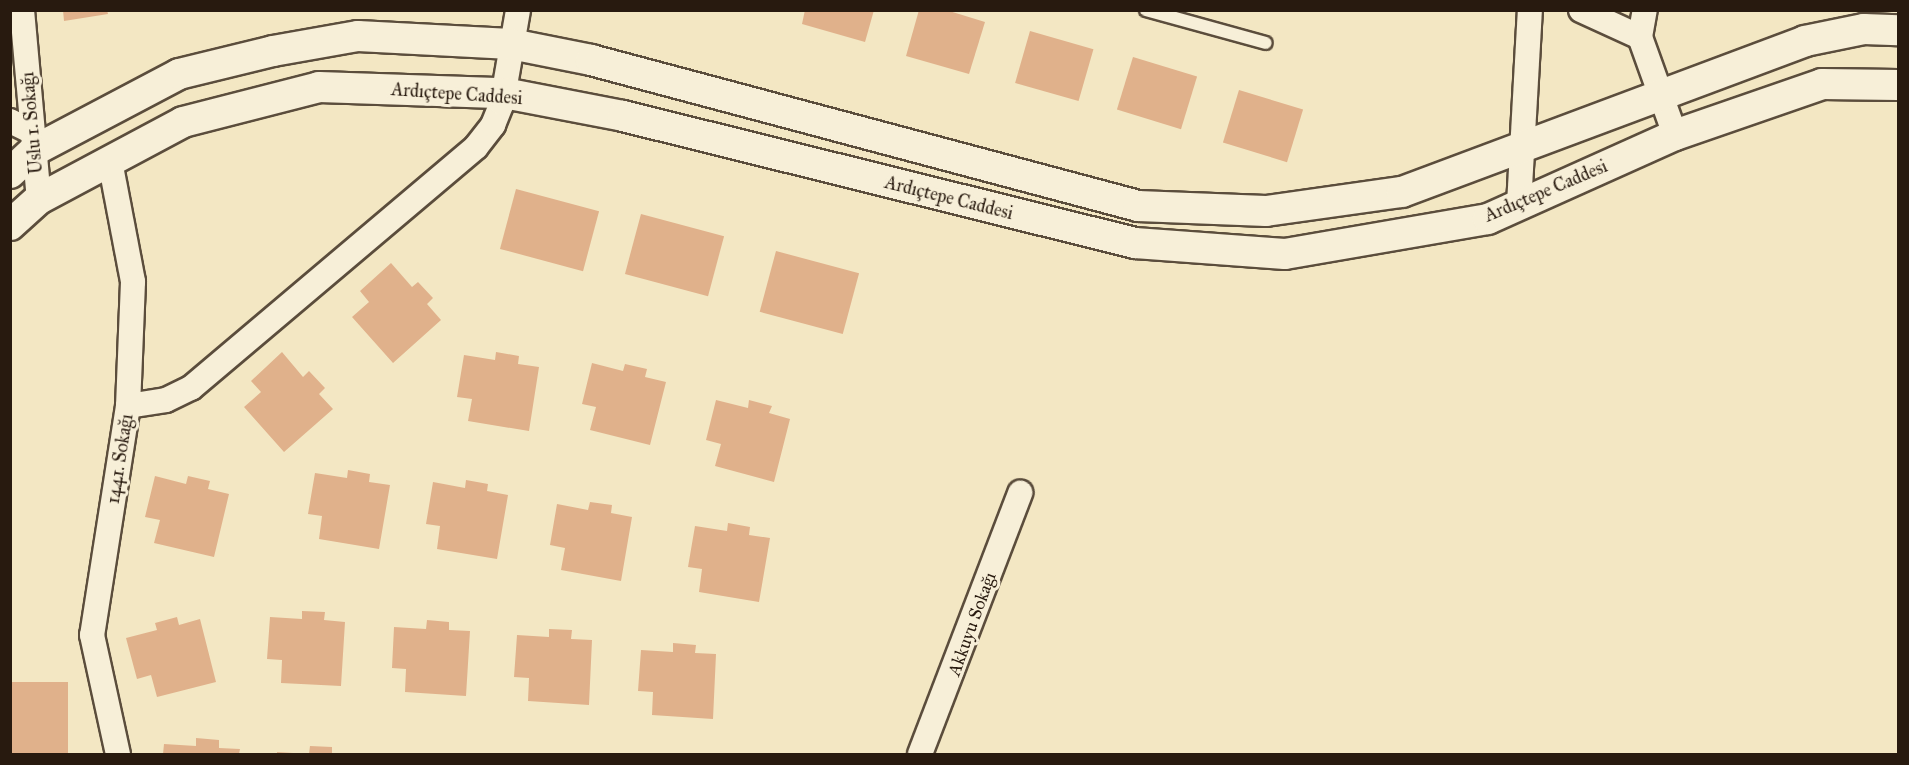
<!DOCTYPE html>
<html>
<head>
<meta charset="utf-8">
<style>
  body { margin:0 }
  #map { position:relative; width:1909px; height:765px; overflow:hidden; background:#f3e7c3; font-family:"IM FELL Great Primer",serif }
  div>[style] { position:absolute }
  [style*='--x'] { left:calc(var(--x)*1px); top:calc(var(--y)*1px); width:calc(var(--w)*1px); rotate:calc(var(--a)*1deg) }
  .building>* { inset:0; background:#e0b18b; transform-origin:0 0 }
  .roads { filter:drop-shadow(2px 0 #5b4d3c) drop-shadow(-2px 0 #5b4d3c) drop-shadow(0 2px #5b4d3c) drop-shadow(0 -2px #5b4d3c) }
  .service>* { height:12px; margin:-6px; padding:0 6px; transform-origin:6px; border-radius:6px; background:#f7efd8 }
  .minor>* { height:24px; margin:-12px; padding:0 12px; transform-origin:12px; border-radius:12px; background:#f7efd8 }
  .tertiary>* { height:30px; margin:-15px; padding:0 15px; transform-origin:15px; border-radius:15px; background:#f7efd8 }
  span { translate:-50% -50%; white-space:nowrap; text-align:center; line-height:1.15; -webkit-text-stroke:6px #f7efd8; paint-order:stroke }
  .street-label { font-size:18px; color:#281a0f }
  .frame { position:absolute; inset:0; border:12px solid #281a0f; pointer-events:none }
</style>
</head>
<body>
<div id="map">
  <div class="building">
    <div style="clip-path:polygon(63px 10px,107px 10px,108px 14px,64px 21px)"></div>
    <div style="clip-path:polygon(805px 10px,874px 10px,865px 42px,802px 24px)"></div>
    <div style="clip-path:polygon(919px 10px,946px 10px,985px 22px,969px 74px,906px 56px)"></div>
    <div style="left:1030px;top:31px;width:66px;height:54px;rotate:16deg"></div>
    <div style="left:1133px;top:57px;width:67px;height:55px;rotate:17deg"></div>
    <div style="left:1239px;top:90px;width:67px;height:55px;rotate:17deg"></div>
    <div style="left:516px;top:189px;width:86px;height:62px;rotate:15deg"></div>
    <div style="left:641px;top:214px;width:86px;height:62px;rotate:15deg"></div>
    <div style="left:776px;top:251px;width:86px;height:63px;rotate:15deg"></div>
    <div style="clip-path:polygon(391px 263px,412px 287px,418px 282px,433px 298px,427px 304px,441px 320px,393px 363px,352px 317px,369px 302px,360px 291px)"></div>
    <div style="clip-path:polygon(282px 352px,303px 377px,309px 371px,325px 388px,319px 394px,333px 409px,284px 452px,244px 407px,261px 392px,251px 381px)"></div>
    <div style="clip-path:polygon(496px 352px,519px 356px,518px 364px,539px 367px,529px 431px,468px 421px,472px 399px,457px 397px,464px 355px,495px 360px)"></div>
    <div style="clip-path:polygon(592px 363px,623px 371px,625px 364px,647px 369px,645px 377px,666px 382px,650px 445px,590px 430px,596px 407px,582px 404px)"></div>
    <div style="clip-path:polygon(716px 400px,748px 408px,749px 400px,772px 406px,769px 413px,790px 419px,774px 482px,715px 466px,721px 444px,706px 440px)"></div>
    <div style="clip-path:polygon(348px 470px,370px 474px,369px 482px,390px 485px,379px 549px,319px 539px,322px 516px,308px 514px,315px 473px,347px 478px)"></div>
    <div style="clip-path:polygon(155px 476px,186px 484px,188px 476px,210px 481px,208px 489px,229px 494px,214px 557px,154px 543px,160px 520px,145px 517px)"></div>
    <div style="clip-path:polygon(466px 480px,488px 484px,487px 491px,508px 495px,497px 559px,437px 549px,440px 526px,426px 524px,433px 482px,465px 488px)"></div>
    <div style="clip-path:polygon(590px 502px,612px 505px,611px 513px,632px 517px,621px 581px,561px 570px,565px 548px,550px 545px,557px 504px,588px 510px)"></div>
    <div style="clip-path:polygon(728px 523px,750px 527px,749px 535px,770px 538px,759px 602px,699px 592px,702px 569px,688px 567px,695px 526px,727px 531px)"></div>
    <div style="clip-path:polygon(302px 611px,325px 612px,324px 620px,345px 622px,341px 686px,281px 683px,282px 660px,267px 659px,270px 617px,302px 619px)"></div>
    <div style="clip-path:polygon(177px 617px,179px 625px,200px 619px,216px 682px,157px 697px,151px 675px,137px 679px,126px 638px,157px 630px,155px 623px)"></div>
    <div style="clip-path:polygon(427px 620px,449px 622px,449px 630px,470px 631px,466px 696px,405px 692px,406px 669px,392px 668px,394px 627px,426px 629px)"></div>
    <div style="clip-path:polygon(549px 629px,572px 630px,571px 639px,592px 640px,589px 705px,528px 701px,529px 678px,514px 677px,517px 635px,549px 637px)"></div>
    <div style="clip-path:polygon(673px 643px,696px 645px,695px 653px,716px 654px,713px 719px,652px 715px,653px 692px,638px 691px,641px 650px,673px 652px)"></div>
    <div style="left:10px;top:682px;width:58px;height:72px"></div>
    <div style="clip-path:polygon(196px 738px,219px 740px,219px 748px,240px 749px,239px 754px,163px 754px,164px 744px,196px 746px)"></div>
    <div style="clip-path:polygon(310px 746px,332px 747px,332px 754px,309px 754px)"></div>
    <div style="clip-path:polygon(277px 752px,293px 753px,293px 754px,277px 754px)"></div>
  </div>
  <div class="roads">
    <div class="service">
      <div style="--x:1146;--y:10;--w:124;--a:15.4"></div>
    </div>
    <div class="minor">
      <div style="--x:22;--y:10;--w:190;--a:84.9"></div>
      <div style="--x:1581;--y:10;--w:65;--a:24.6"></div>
      <div style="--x:1640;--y:37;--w:104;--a:70.3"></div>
      <div style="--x:1640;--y:37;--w:27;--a:-80"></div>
      <div style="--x:10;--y:121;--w:25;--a:26"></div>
      <div style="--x:110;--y:161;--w:123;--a:79.2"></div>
      <div style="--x:133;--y:282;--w:124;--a:92.3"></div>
      <div style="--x:128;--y:406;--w:232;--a:98.9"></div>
      <div style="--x:92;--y:635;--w:122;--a:77.7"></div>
      <div style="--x:1519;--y:205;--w:195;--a:-86.8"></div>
      <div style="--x:128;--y:406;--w:38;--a:-9"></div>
      <div style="--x:166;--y:400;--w:28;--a:-26"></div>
      <div style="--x:191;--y:388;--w:373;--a:-40.2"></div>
      <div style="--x:476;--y:147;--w:28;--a:-52"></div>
      <div style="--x:493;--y:125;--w:24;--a:-68"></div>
      <div style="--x:502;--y:103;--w:94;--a:-80.2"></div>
      <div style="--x:920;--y:754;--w:280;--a:-69"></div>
    </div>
    <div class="tertiary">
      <div style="--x:10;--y:173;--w:34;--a:-43"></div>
      <div style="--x:35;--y:150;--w:163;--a:-27.8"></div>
      <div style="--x:179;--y:74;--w:97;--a:-13.7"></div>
      <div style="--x:273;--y:51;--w:86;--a:-10"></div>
      <div style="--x:358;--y:36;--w:153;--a:3"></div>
      <div style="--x:511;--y:44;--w:82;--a:11.3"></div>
      <div style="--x:591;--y:60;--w:566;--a:14.94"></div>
      <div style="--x:1138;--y:206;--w:128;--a:2.2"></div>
      <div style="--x:1266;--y:211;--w:137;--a:-8"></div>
      <div style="--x:1402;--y:192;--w:430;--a:-20.5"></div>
      <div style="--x:1805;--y:41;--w:60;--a:-11.5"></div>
      <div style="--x:1864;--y:29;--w:34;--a:2"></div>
      <div style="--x:10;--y:225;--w:39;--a:-42"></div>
      <div style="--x:39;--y:199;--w:163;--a:-28.1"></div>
      <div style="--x:183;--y:122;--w:140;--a:-14.4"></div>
      <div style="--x:319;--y:87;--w:185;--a:1.9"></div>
      <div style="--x:504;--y:93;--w:121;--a:10.9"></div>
      <div style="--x:623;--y:116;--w:528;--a:13.93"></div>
      <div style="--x:1135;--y:243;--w:150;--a:4.2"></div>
      <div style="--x:1285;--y:254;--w:206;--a:-9.8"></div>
      <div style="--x:1488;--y:219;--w:205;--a:-24.2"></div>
      <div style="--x:1675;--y:135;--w:156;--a:-19.1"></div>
      <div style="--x:1822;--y:84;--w:76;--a:0.8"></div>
    </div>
  </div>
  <div class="street-label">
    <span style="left:457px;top:94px;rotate:4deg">Ardıçtepe Caddesi</span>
    <span style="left:32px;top:123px;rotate:-95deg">Uslu 1. Sokağı</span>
    <span style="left:1546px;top:191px;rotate:-23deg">Ardıçtepe Caddesi</span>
    <span style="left:949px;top:198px;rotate:14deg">Ardıçtepe Caddesi</span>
    <span style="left:120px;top:459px;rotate:-81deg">1441. Sokağı</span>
    <span style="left:972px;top:624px;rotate:-70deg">Akkuyu Sokağı</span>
  </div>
  <div class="frame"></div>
</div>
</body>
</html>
